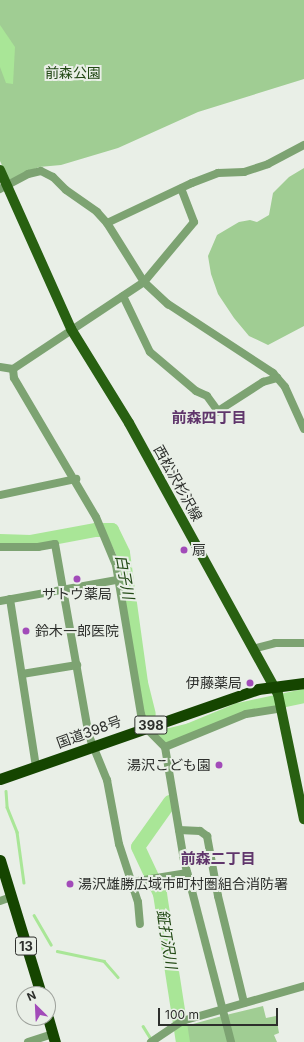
<!DOCTYPE html>
<html>
<head>
<meta charset="utf-8">
<style>
  body { margin:0 }
  #map { position:relative; width:304px; height:1042px; overflow:hidden; background:#e9efe7; font-family:Inter,"Noto Sans JP",sans-serif }
  div>[style] { position:absolute }
  [style*='--x'] { left:calc(var(--x)*1px); top:calc(var(--y)*1px); width:calc(var(--w)*1px); rotate:calc(var(--a)*1deg) }
  .green>* { inset:0; background:#a0cd93 }
  .water>* { inset:0; background:#a9e697 }
  .stream>* { height:2.5px; margin:-1.25px; padding:0 1.25px; transform-origin:1.25px; border-radius:1.25px; background:#a9e697 }
  .river>* { height:14px; margin:-7px; padding:0 7px; transform-origin:7px; border-radius:7px; background:#a9e697 }
  .minor>* { height:8px; margin:-4px; padding:0 4px; transform-origin:4px; border-radius:4px; background:#7da372 }
  .major>* { height:10px; margin:-5px; padding:0 5px; transform-origin:5px; border-radius:5px; background:#286011 }
  .highway>* { height:11px; margin:-5.5px; padding:0 5.5px; transform-origin:5.5px; border-radius:5.5px; background:#154500 }
  .dots>* { width:11px; height:11px; translate:-50% -50%; box-sizing:border-box; border:2px solid #e9efe7; border-radius:50% }
  span { translate:-50% -50%; white-space:nowrap; text-align:center; line-height:1.15; -webkit-text-stroke:4px #e9efe7; paint-order:stroke }
  .shield-label span { padding:1px 3px; background:#e9efe7; border:1px solid; border-radius:3px; -webkit-text-stroke-width:0 }
  .shield-label { font-size:13px; color:#2d2f2c; font-weight:700 }
  .park-label { font-size:14px; color:#224815 }
  .street-label { font-size:14px; color:#2d2f2c }
  .poi-label { font-size:14px; color:#2d2f2c }
  .left { translate:0 -50%; text-align:left }
  .right { translate:-100% -50%; text-align:right }
  .neighbourhood-label { font-size:15px; color:#60366c; font-weight:700 }
  .water-label { font-size:15px; color:#234a16; font-style:italic }
  .north { position:absolute; left:16px; top:986px; width:40px; height:40px; box-sizing:border-box; background:#e9efe7; border:1px solid #9ea29c; border-radius:50%; rotate:336deg; font-size:11px; font-weight:700; line-height:16px; text-align:center; color:#2d2f2c }
  .north::after { content:''; display:block; margin:auto; width:14px; height:18px; background:#a24bb9; clip-path:polygon(50% 0,100% 100%,50% 72%,0 100%) }
  .scale { position:absolute; left:158px; top:1008px; width:120px; height:18px; box-sizing:border-box; border:2px solid #2d2f2c; border-top:0; padding-left:5px; font-size:12px; line-height:14px; white-space:nowrap; color:#2d2f2c; -webkit-text-stroke:3px #e9efe7; paint-order:stroke }
</style>
</head>
<body>
<div id="map">
  <div class="green">
    <div style="clip-path:polygon(0 0,304px 0,304px 79px,198px 112px,118px 148px,61px 165px,39px 167px,9px 180px,0 161px)"></div>
    <div style="clip-path:polygon(304px 168px,304px 326px,268px 345px,249px 336px,234px 318px,218px 294px,211px 274px,208px 256px,217px 235px,239px 222px,250px 220px,257px 222px,269px 215px,273px 193px,289px 177px)"></div>
    <div style="clip-path:polygon(263px 1006px,266px 1018px,276px 1016px,279px 1033px,274px 1035px,277px 1042px,233px 1042px,226px 1015px)"></div>
    <div style="clip-path:polygon(222px 1016px,229px 1042px,185px 1042px,182px 1027px)"></div>
  </div>
  <div class="water">
    <div style="clip-path:polygon(0 25px,15px 47px,13px 84px,6px 83px,0 67px)"></div>
  </div>
  <div class="stream">
    <div style="--x:6;--y:791;--w:16;--a:86"></div>
    <div style="--x:7;--y:807;--w:27;--a:68"></div>
    <div style="--x:17;--y:832;--w:51;--a:82.2"></div>
    <div style="--x:34;--y:915;--w:34;--a:60"></div>
    <div style="--x:57;--y:951;--w:48;--a:12"></div>
    <div style="--x:104;--y:961;--w:21;--a:49"></div>
    <div style="--x:143;--y:1026;--w:13;--a:58"></div>
  </div>
  <div class="river">
    <div style="--x:0;--y:541;--w:31;--a:2"></div>
    <div style="--x:31;--y:542;--w:66;--a:-10.5"></div>
    <div style="--x:96;--y:530;--w:16;--a:0"></div>
    <div style="--x:112;--y:530;--w:25;--a:64"></div>
    <div style="--x:123;--y:553;--w:131;--a:82.1"></div>
    <div style="--x:141;--y:683;--w:32;--a:76"></div>
    <div style="--x:163;--y:733;--w:4;--a:45"></div>
    <div style="--x:166;--y:736;--w:25;--a:-14"></div>
    <div style="--x:190;--y:730;--w:52;--a:-22.6"></div>
    <div style="--x:238;--y:710;--w:67;--a:-12"></div>
    <div style="--x:170;--y:802;--w:55;--a:125.4"></div>
    <div style="--x:138;--y:847;--w:52;--a:64.9"></div>
    <div style="--x:160;--y:894;--w:150;--a:81.2"></div>
  </div>
  <div class="minor">
    <div style="--x:0;--y:189;--w:32;--a:-28"></div>
    <div style="--x:28;--y:174;--w:13;--a:-13"></div>
    <div style="--x:41;--y:171;--w:13;--a:27"></div>
    <div style="--x:53;--y:177;--w:18;--a:45"></div>
    <div style="--x:66;--y:190;--w:38;--a:35"></div>
    <div style="--x:97;--y:212;--w:15;--a:48"></div>
    <div style="--x:107;--y:223;--w:70;--a:57.9"></div>
    <div style="--x:144;--y:282;--w:33;--a:43"></div>
    <div style="--x:168;--y:304;--w:126;--a:33.3"></div>
    <div style="--x:273;--y:373;--w:18;--a:49"></div>
    <div style="--x:285;--y:387;--w:46;--a:65.7"></div>
    <div style="--x:107;--y:223;--w:94;--a:-25.2"></div>
    <div style="--x:192;--y:183;--w:28;--a:-21"></div>
    <div style="--x:218;--y:173;--w:26;--a:-2"></div>
    <div style="--x:244;--y:172;--w:25;--a:-18"></div>
    <div style="--x:268;--y:164;--w:41;--a:-27.8"></div>
    <div style="--x:123;--y:296;--w:62;--a:64.3"></div>
    <div style="--x:150;--y:352;--w:60;--a:40.3"></div>
    <div style="--x:196;--y:391;--w:12;--a:24"></div>
    <div style="--x:207;--y:396;--w:19;--a:54"></div>
    <div style="--x:218;--y:411;--w:54;--a:-32.8"></div>
    <div style="--x:263;--y:382;--w:15;--a:-16"></div>
    <div style="--x:0;--y:367;--w:13;--a:9"></div>
    <div style="--x:13;--y:369;--w:9;--a:84"></div>
    <div style="--x:14;--y:378;--w:161;--a:59.5"></div>
    <div style="--x:96;--y:517;--w:52;--a:67.4"></div>
    <div style="--x:116;--y:565;--w:151;--a:80.5"></div>
    <div style="--x:141;--y:714;--w:14;--a:73"></div>
    <div style="--x:145;--y:727;--w:28;--a:45"></div>
    <div style="--x:165;--y:747;--w:115;--a:80.5"></div>
    <div style="--x:184;--y:860;--w:188;--a:75.5"></div>
    <div style="--x:13;--y:369;--w:157;--a:-33.6"></div>
    <div style="--x:144;--y:282;--w:78;--a:-50.2"></div>
    <div style="--x:194;--y:222;--w:36;--a:-111"></div>
    <div style="--x:0;--y:495;--w:78;--a:-11.9"></div>
    <div style="--x:0;--y:547;--w:38;--a:0"></div>
    <div style="--x:38;--y:547;--w:17;--a:-10"></div>
    <div style="--x:55;--y:544;--w:195;--a:80"></div>
    <div style="--x:89;--y:736;--w:48;--a:67.8"></div>
    <div style="--x:107;--y:780;--w:65;--a:79.4"></div>
    <div style="--x:119;--y:844;--w:61;--a:71.9"></div>
    <div style="--x:138;--y:902;--w:22;--a:85"></div>
    <div style="--x:10;--y:599;--w:170;--a:81.2"></div>
    <div style="--x:0;--y:601;--w:119;--a:-10.2"></div>
    <div style="--x:253;--y:649;--w:23;--a:-15"></div>
    <div style="--x:275;--y:643;--w:29;--a:0"></div>
    <div style="--x:22;--y:674;--w:56;--a:-9.3"></div>
    <div style="--x:165;--y:747;--w:87;--a:-22.2"></div>
    <div style="--x:246;--y:714;--w:36;--a:-9"></div>
    <div style="--x:179;--y:830;--w:21;--a:3"></div>
    <div style="--x:200;--y:831;--w:9;--a:36"></div>
    <div style="--x:207;--y:836;--w:61;--a:79.6"></div>
    <div style="--x:218;--y:896;--w:110;--a:76.3"></div>
    <div style="--x:132;--y:882;--w:56;--a:-9.3"></div>
    <div style="--x:0;--y:901;--w:12;--a:-20"></div>
    <div style="--x:28;--y:1042;--w:26;--a:-18"></div>
    <div style="--x:151;--y:1042;--w:37;--a:-34"></div>
    <div style="--x:182;--y:1021;--w:127;--a:-16"></div>
  </div>
  <div class="major">
    <div style="--x:0;--y:170;--w:174;--a:65.9"></div>
    <div style="--x:71;--y:329;--w:110;--a:58.3"></div>
    <div style="--x:129;--y:423;--w:309;--a:61.2"></div>
    <div style="--x:278;--y:694;--w:128;--a:78.3"></div>
  </div>
  <div class="highway">
    <div style="--x:0;--y:779;--w:273;--a:-19.2"></div>
    <div style="--x:258;--y:689;--w:46;--a:-7.4"></div>
    <div style="--x:0;--y:860;--w:140;--a:73"></div>
    <div style="--x:48;--y:1018;--w:25;--a:74"></div>
  </div>
  <div class="dots">
    <div style="left:184px;top:550px;background:#a24bb9"></div>
    <div style="left:77px;top:579px;background:#a24bb9"></div>
    <div style="left:26px;top:631px;background:#a24bb9"></div>
    <div style="left:250px;top:683px;background:#a24bb9"></div>
    <div style="left:219px;top:765px;background:#a24bb9"></div>
    <div style="left:70px;top:884px;background:#a24bb9"></div>
  </div>
  <div class="shield-label">
    <span style="left:151px;top:725px">398</span>
    <span style="left:26px;top:946px">13</span>
  </div>
  <div class="park-label">
    <span style="left:73px;top:73px">前森公園</span>
  </div>
  <div class="street-label">
    <span style="left:178px;top:483px;rotate:61deg">西松沢杉沢線</span>
    <span style="left:89px;top:732px;rotate:-20deg">国道398号</span>
  </div>
  <div class="poi-label">
    <span class="left" style="left:192px;top:550px">扇</span>
    <span style="left:77px;top:594px">サトウ薬局</span>
    <span class="left" style="left:35px;top:631px">鈴木一郎医院</span>
    <span class="right" style="left:242px;top:683px">伊藤薬局</span>
    <span class="right" style="left:211px;top:765px">湯沢こども園</span>
    <span class="left" style="left:78px;top:884px">湯沢雄勝広域市町村圏組合消防署</span>
  </div>
  <div class="neighbourhood-label">
    <span style="left:209px;top:418px">前森四丁目</span>
    <span style="left:218px;top:859px">前森二丁目</span>
  </div>
  <div class="water-label">
    <span style="left:125px;top:577px;rotate:80deg">白子川</span>
    <span style="left:167px;top:939px;rotate:81deg">鉦打沢川</span>
  </div>
  <div class="north">N</div>
  <div class="scale">100 m</div>
</div>
</body>
</html>
